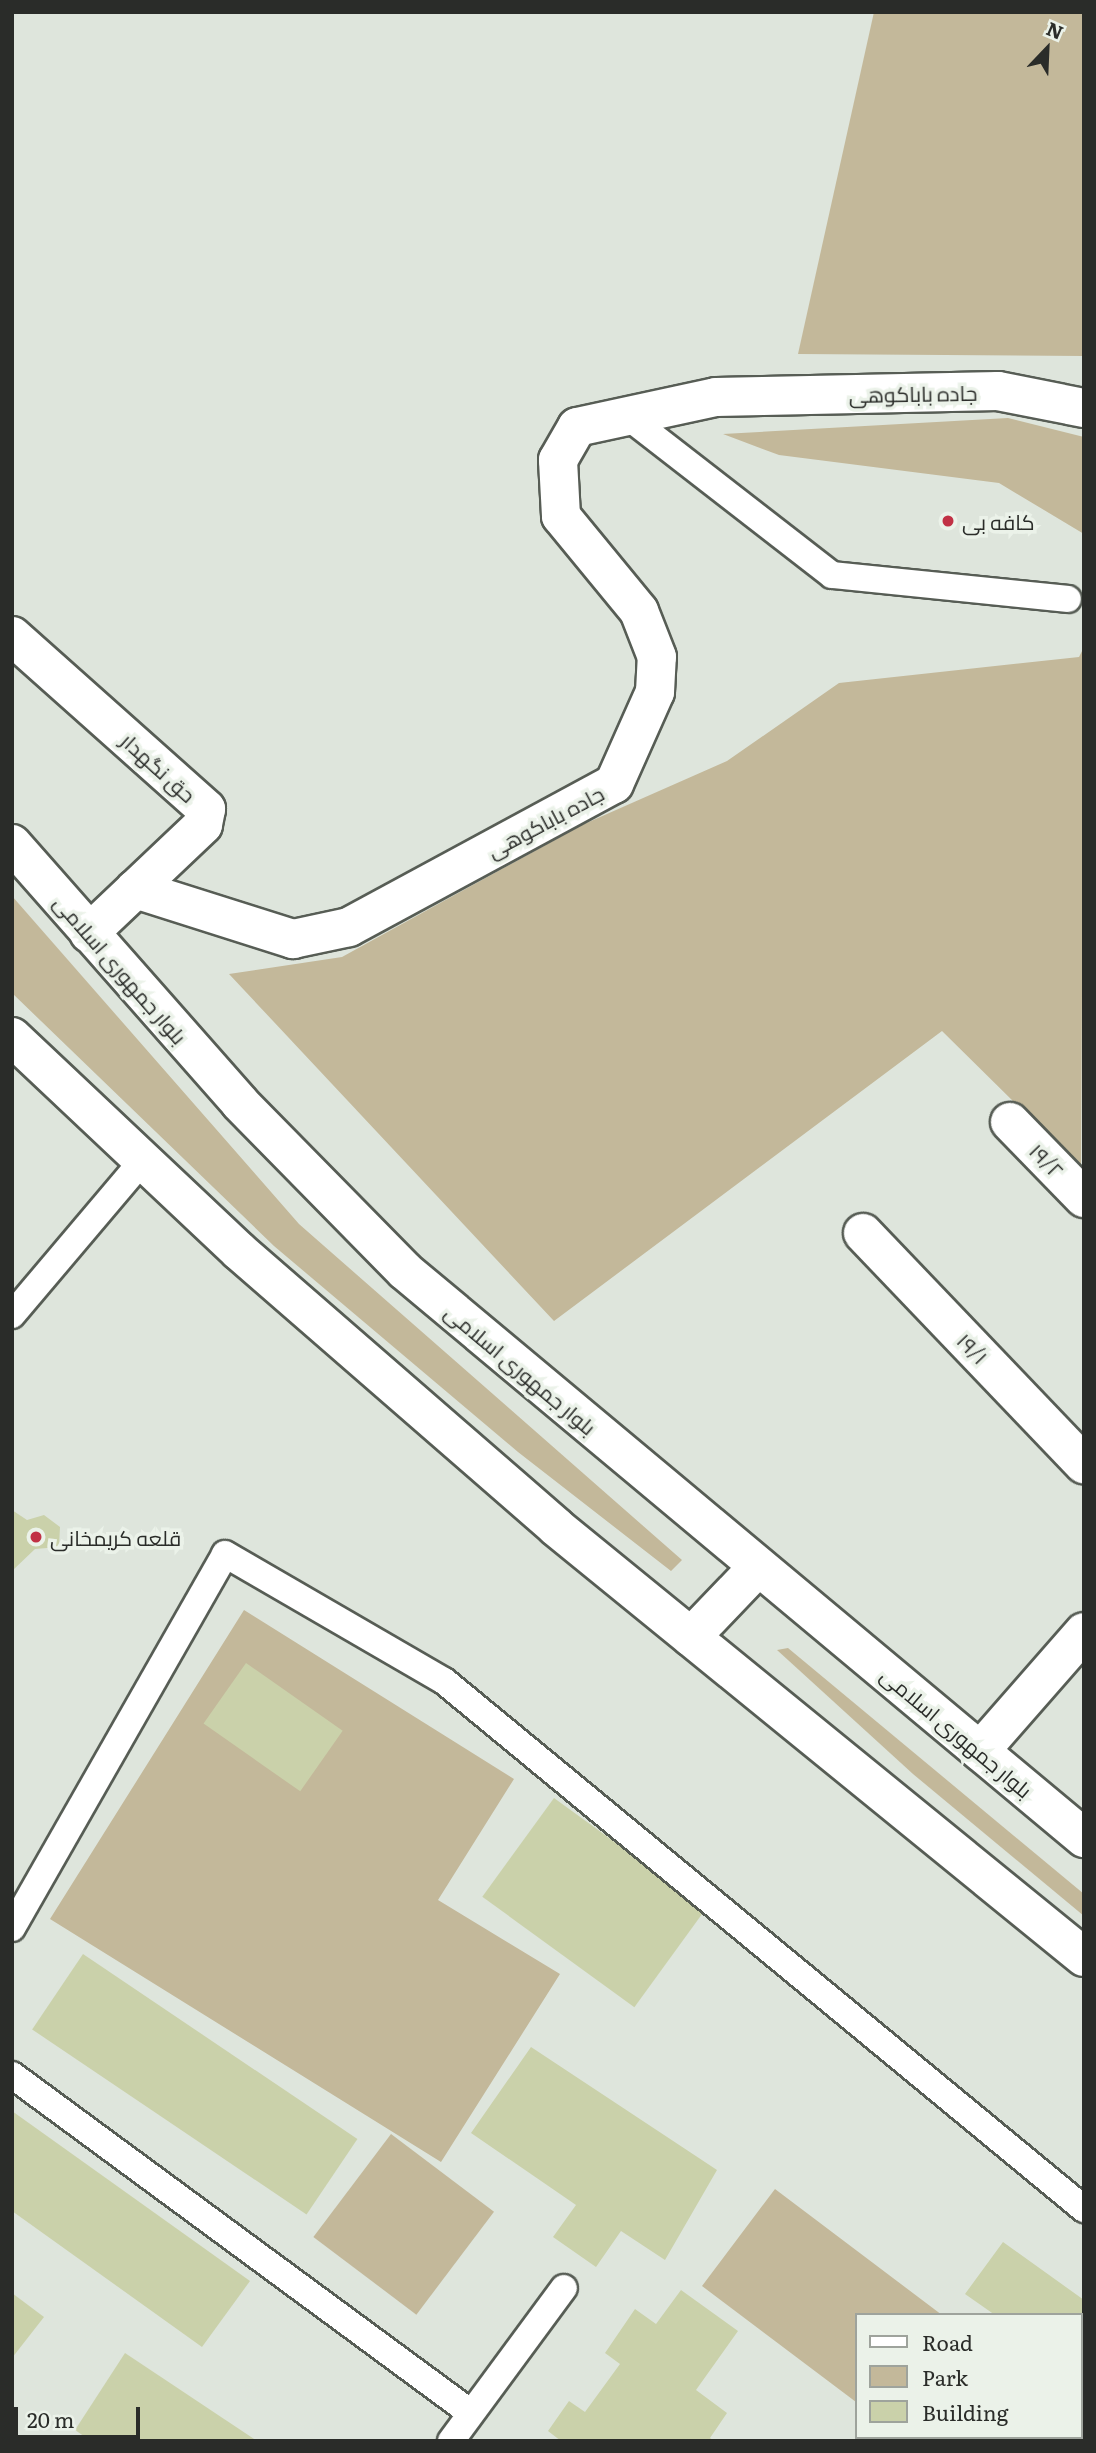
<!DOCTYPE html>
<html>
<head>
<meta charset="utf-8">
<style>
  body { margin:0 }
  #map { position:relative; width:1096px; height:2453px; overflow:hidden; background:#dee5dc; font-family:Literata,Cairo,serif }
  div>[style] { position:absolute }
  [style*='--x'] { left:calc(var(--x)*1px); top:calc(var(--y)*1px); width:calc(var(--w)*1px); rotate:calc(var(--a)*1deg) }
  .green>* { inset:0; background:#c3b89a; transform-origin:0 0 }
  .building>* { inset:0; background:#cad1aa; transform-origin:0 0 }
  .roads { filter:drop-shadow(2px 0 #575d55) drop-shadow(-2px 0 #575d55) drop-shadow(0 2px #575d55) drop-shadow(0 -2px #575d55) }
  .service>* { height:26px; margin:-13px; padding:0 13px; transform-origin:13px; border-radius:13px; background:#fff }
  .minor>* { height:38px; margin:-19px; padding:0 19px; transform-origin:19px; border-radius:19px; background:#fff }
  .tertiary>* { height:38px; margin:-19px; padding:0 19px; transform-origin:19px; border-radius:19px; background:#fff }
  .primary>* { height:38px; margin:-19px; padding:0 19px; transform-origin:19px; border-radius:19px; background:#fff }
  .dots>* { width:19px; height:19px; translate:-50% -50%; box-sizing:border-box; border:4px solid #ebf2e9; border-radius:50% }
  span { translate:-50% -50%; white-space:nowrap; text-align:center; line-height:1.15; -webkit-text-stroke:7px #ebf2e9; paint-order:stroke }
  .street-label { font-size:21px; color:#2a2c29 }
  .poi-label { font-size:21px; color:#2a2c29 }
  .left { translate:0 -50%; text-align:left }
  .frame { position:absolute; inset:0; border:14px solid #2a2c29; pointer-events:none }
  .legend { position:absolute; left:855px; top:2313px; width:228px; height:126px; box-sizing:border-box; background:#ebf2e9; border:2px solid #9ea39c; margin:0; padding:9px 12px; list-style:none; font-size:21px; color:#2a2c29 }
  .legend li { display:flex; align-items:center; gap:14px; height:35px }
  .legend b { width:35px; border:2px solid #9ea39c }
  .north { position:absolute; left:1012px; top:14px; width:70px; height:70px; -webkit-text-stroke:5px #ebf2e9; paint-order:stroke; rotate:23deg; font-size:19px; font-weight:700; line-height:28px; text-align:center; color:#2a2c29 }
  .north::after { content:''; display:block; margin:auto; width:24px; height:32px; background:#2a2c29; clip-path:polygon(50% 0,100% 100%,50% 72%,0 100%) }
  .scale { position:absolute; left:14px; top:2407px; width:126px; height:32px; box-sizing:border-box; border:4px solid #2a2c29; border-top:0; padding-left:9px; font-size:21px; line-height:24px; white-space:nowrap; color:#2a2c29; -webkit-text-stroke:5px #ebf2e9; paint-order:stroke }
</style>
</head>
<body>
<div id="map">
  <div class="green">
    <div style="clip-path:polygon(874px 12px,1084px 12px,1084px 356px,798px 354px)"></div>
    <div style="clip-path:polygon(1008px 418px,1084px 437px,1084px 534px,999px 483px,779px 455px,723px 434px)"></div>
    <div style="clip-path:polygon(1084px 647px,1081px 1168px,942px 1031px,554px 1321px,229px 974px,342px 957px,582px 825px,727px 761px,839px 683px,1079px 657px)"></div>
    <div style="clip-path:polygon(12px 896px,299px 1224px,682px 1560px,671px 1571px,518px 1452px,274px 1246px,12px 993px)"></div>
    <div style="clip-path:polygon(244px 1610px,514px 1779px,438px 1900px,560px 1974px,441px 2162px,50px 1919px)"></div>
    <div style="clip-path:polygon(788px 1648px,1084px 1894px,1084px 1916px,913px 1774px,777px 1650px)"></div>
    <div style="left:391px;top:2134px;width:129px;height:129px;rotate:37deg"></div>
    <div style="clip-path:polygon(775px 2189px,942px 2315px,856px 2315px,856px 2402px,702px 2286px)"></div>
    <div style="clip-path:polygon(1080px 2418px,1084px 2441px,903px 2437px,1080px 2437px)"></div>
  </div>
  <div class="building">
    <div style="clip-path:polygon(12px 1510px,27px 1520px,44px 1515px,60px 1527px,59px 1547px,35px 1549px,12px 1571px)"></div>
    <div style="left:246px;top:1663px;width:118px;height:74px;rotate:35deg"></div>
    <div style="left:554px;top:1798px;width:188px;height:122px;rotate:36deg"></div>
    <div style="left:83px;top:1954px;width:331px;height:91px;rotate:34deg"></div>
    <div style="clip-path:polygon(531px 2047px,717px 2170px,665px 2260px,621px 2231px,596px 2267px,553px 2237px,576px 2205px,471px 2133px)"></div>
    <div style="clip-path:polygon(12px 2111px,250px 2281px,202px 2347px,12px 2211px)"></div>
    <div style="clip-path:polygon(1003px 2242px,1084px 2300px,1084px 2368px,1080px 2315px,995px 2315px,965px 2294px)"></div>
    <div style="clip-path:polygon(681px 2290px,738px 2331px,696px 2390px,727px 2413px,710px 2438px,714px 2441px,561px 2441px,548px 2431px,569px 2401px,585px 2412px,620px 2364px,605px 2353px,635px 2309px,656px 2324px)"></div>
    <div style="clip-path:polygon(12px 2293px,44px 2317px,12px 2358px)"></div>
    <div style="clip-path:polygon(125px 2353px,257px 2441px,91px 2441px,75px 2430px)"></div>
  </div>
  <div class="roads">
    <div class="service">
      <div style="--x:627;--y:416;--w:259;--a:37.8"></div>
      <div style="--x:832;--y:575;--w:237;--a:5.8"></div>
      <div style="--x:12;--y:1315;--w:203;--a:-49.8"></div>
      <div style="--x:12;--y:1928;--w:430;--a:-60.3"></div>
      <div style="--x:225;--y:1554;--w:253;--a:30.1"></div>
      <div style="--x:444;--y:1681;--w:830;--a:39.52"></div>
      <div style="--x:12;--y:2075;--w:570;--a:36.37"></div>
      <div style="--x:451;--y:2441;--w:190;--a:-53.6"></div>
    </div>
    <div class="minor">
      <div style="--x:12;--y:636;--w:260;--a:41.7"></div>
      <div style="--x:206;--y:809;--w:16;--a:101"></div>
      <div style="--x:203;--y:825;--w:157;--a:136.5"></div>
      <div style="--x:135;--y:889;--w:166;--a:17.6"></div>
      <div style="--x:293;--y:939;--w:57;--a:-12.1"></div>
      <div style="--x:349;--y:927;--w:301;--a:-28.4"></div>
      <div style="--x:614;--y:784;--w:101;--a:-66"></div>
      <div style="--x:655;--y:692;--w:35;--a:-87"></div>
      <div style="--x:657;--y:657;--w:49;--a:-111.4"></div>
      <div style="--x:639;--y:611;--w:123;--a:-129.4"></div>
      <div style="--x:561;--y:516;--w:56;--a:-93.1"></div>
      <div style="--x:558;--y:460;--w:38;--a:-60"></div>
      <div style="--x:577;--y:427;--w:142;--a:-12.2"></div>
      <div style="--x:716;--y:397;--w:282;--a:-1.2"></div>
      <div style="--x:998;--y:391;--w:88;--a:11.2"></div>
      <div style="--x:1010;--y:1122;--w:106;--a:45.8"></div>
      <div style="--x:863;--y:1233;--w:320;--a:46.3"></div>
    </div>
    <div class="tertiary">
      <div style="--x:980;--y:1751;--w:158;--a:-48.8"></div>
    </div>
    <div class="primary">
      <div style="--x:12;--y:844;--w:345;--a:48.6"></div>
      <div style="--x:240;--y:1103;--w:235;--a:45.5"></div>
      <div style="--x:405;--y:1271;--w:885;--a:39.86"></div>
      <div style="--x:12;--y:1037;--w:312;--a:43.3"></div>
      <div style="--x:239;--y:1251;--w:420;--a:41"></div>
      <div style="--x:556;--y:1527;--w:681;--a:39.16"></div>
      <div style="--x:691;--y:1637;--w:95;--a:-46.3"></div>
    </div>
  </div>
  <div class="dots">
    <div style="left:948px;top:521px;background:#c13145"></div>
    <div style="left:36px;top:1537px;background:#c13145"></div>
  </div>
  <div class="street-label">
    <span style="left:913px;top:393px;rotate:-1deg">جاده باباکوهی</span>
    <span style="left:159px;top:767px;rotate:42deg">حق نگهدار</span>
    <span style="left:545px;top:821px;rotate:-28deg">جاده باباکوهی</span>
    <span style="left:121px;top:969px;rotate:49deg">بلوار جمهوری اسلامی</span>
    <span style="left:1047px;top:1160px;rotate:46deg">۱۹/۲</span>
    <span style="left:973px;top:1348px;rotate:46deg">۱۹/۱</span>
    <span style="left:521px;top:1369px;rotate:40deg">بلوار جمهوری اسلامی</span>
    <span style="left:957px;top:1732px;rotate:40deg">بلوار جمهوری اسلامی</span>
  </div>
  <div class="poi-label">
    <span class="left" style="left:962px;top:521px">کافه بی</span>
    <span class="left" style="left:50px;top:1537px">قلعه کریمخانی</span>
  </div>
  <div class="frame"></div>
  <ul class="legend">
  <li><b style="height:9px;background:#fff"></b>Road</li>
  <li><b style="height:19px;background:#c3b89a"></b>Park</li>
  <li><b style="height:19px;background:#cad1aa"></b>Building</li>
  </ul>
  <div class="north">N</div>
  <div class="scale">20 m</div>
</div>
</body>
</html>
